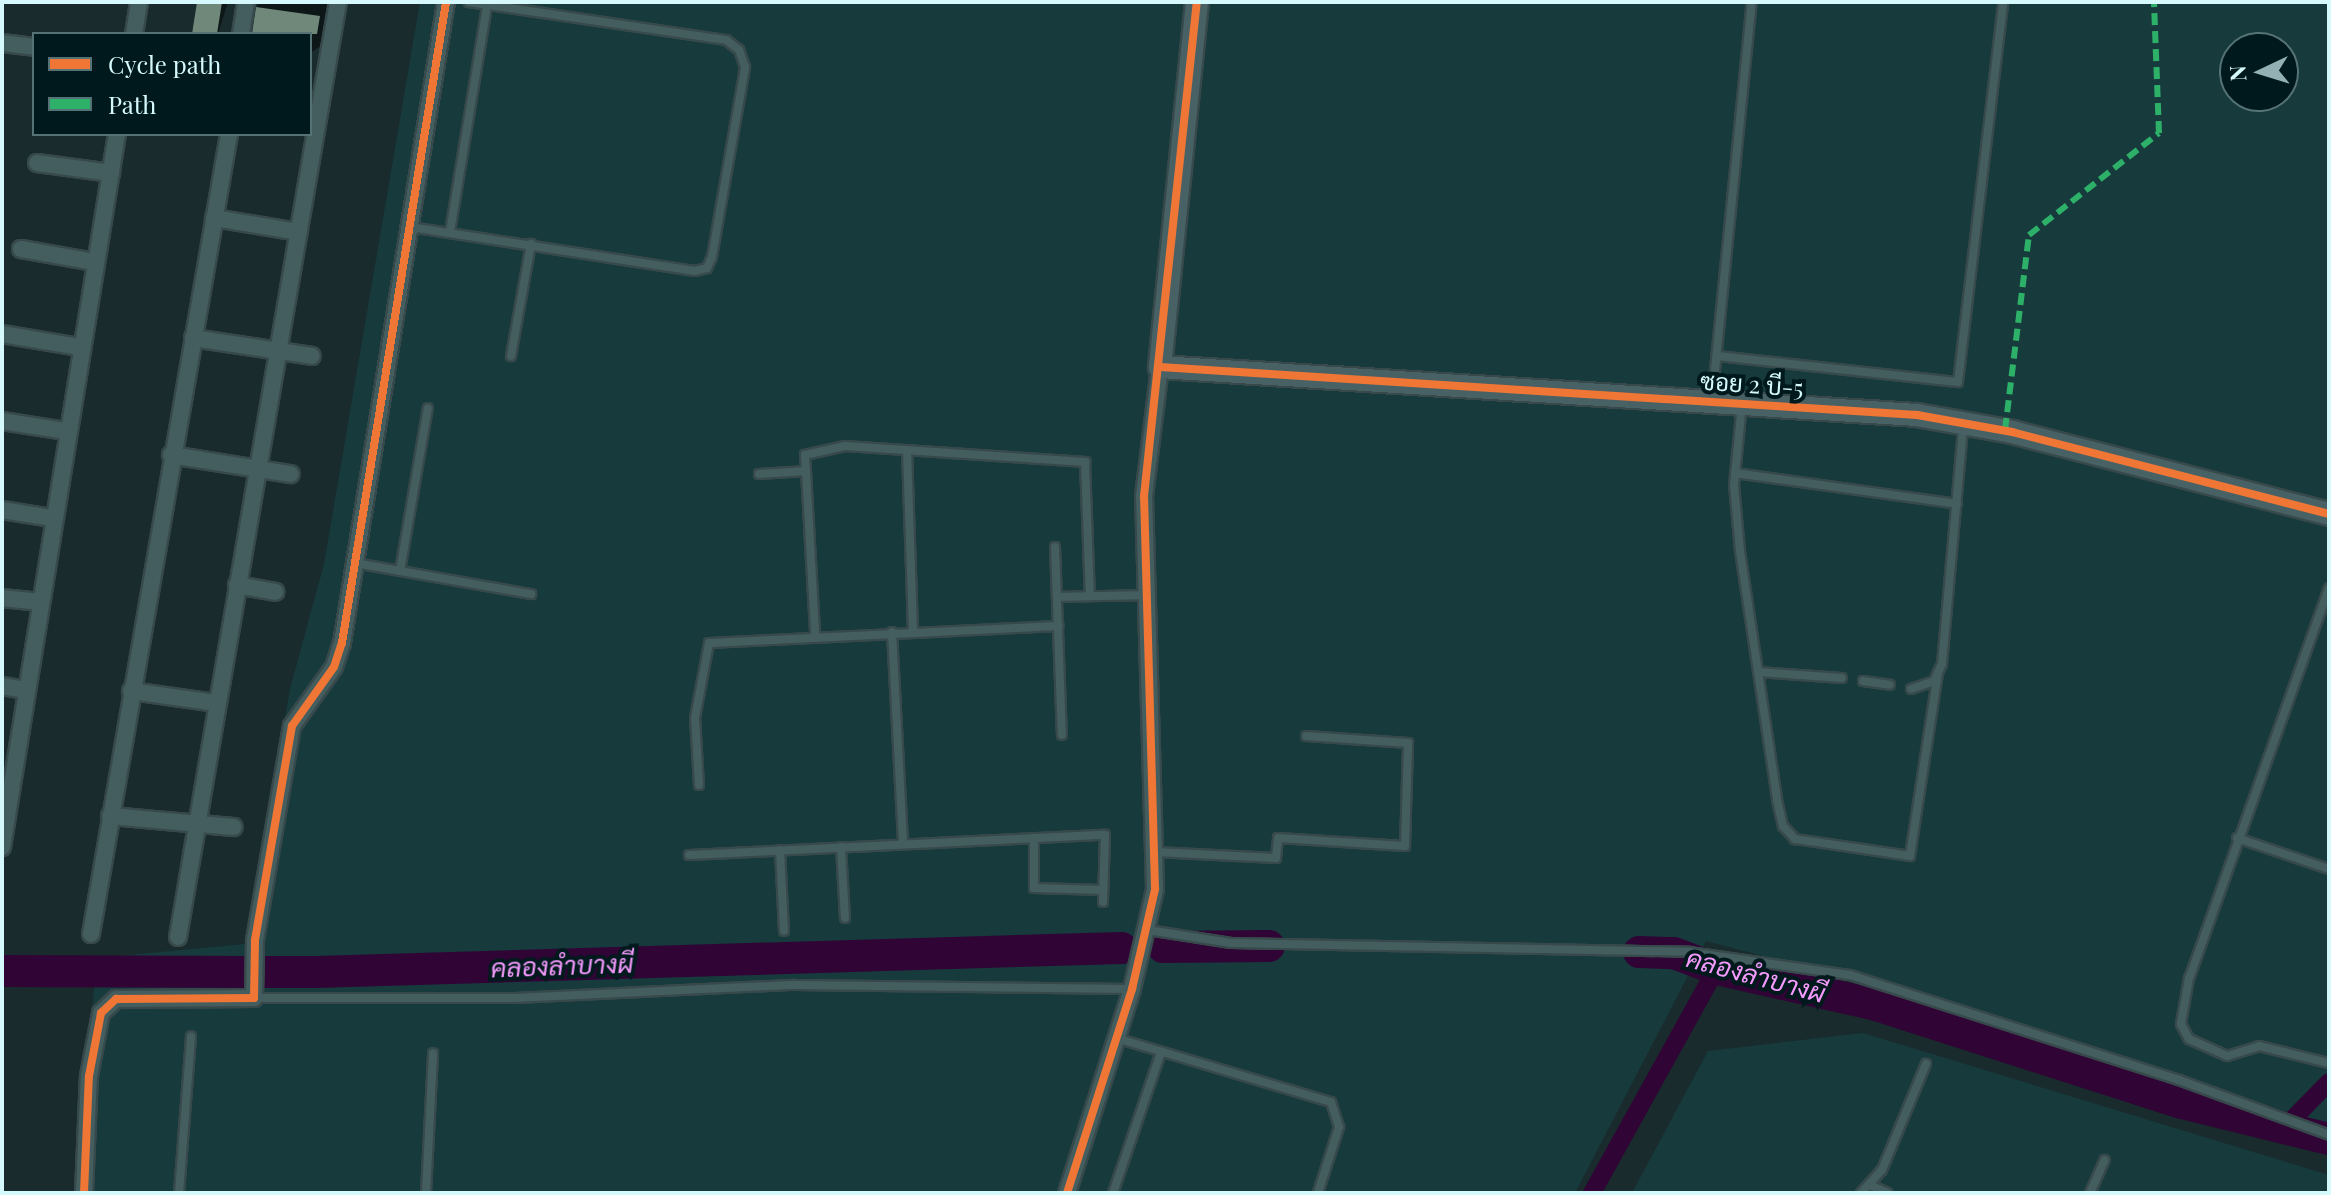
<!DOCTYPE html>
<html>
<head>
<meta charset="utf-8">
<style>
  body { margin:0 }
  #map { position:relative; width:2331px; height:1195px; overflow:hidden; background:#192b2d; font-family:"Playfair Display",Sarabun,serif }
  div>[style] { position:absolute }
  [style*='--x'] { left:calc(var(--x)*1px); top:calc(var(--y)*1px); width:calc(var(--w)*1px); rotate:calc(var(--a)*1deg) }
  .built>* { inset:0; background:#173a3d }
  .shadow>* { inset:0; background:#0007 }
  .canal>* { height:18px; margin:-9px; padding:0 9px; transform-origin:9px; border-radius:9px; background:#300435 }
  .river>* { height:32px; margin:-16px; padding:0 16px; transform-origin:16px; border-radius:16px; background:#300435 }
  .building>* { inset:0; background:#708879 }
  .roads { filter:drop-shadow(2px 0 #37494b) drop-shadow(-2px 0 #37494b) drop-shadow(0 2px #37494b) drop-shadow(0 -2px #37494b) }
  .lane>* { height:8px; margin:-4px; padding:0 4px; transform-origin:4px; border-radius:4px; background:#445e60 }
  .street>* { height:16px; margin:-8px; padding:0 8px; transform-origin:8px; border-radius:8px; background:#445e60 }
  .secondary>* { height:22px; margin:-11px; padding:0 11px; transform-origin:11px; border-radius:11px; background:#486165 }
  .quiet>* { height:6px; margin-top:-3px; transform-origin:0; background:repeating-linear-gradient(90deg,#2db169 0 12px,transparent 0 18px) }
  .cycleway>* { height:8px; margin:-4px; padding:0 4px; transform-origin:4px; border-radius:4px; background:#f07635 }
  span { translate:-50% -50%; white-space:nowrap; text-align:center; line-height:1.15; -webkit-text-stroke:8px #00191c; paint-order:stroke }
  .street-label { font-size:24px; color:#d5f9fd }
  .water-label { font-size:26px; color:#f59afd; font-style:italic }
  .frame { position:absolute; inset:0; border:4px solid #d5f9fd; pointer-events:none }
  .legend { position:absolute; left:32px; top:32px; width:280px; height:104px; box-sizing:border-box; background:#00191c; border:2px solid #557376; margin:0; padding:10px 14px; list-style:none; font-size:24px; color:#d5f9fd }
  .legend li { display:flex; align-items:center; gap:16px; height:40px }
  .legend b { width:40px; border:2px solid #557376 }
  .north { position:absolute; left:2219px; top:32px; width:80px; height:80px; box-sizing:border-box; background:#00191c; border:2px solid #557376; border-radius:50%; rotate:266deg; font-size:22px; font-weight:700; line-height:32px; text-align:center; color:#d5f9fd }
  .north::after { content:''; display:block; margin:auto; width:28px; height:36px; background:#93b1b4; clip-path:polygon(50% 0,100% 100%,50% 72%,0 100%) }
</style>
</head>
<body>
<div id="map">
  <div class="built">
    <div style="clip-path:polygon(evenodd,420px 2px,2329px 2px,2329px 1125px,1968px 1010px,1706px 941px,1575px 1193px,75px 1193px,97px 958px,245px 944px,290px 689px,324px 564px,420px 2px,2235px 48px,2283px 48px,2283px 96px,2235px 96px,2235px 48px)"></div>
    <div style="clip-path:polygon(1863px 1033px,2329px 1175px,2329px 1193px,1632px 1193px,1708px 1051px)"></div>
  </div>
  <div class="shadow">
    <div style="clip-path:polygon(199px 2px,228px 2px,218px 34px,194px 34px)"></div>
    <div style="clip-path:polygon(258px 2px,328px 2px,322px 45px,310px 53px,310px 34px,253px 34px)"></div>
  </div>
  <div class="canal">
    <div style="--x:2284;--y:1128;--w:64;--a:-45.6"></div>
    <div style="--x:1592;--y:1193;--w:256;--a:-61"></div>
  </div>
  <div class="river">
    <div style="--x:1163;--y:947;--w:106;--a:-0.5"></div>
    <div style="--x:1639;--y:952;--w:35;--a:2"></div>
    <div style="--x:1674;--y:953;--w:45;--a:20.9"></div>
    <div style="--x:1716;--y:969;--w:161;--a:12.6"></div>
    <div style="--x:1873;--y:1004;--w:324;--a:17.8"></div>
    <div style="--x:2182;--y:1103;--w:151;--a:13.8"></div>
    <div style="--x:2;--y:971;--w:314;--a:0.2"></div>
    <div style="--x:316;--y:972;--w:806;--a:-1.71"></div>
  </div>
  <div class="building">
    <div style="clip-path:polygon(197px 2px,222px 2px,217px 34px,192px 34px)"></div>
    <div style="clip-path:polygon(256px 7px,320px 16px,317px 34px,252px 34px)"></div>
  </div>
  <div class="roads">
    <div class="lane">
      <div style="--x:410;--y:227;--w:288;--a:8.8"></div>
      <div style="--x:695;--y:271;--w:12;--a:-14"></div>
      <div style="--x:707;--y:268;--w:12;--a:-66"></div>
      <div style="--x:712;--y:257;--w:193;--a:-80.1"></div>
      <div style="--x:745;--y:67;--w:18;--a:-109"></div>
      <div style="--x:739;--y:50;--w:16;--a:-142"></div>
      <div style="--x:726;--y:40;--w:260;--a:-171.6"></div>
      <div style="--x:450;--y:232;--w:230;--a:-80.7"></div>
      <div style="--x:511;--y:356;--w:114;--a:-79.9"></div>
      <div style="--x:1717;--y:356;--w:242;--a:6.2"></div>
      <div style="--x:1958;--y:382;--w:383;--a:-83.2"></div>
      <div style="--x:1712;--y:400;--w:400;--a:-84.3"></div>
      <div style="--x:1742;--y:404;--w:81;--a:95.6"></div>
      <div style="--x:1734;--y:485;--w:66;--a:84.8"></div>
      <div style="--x:1740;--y:551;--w:252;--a:81.5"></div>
      <div style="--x:1777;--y:800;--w:27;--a:77"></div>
      <div style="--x:1783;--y:826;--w:18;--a:47"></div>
      <div style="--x:1795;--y:839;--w:116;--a:8.4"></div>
      <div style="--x:1910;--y:856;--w:185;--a:-81.3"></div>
      <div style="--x:907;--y:450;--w:181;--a:88.1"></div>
      <div style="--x:806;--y:471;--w:163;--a:86.8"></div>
      <div style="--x:1735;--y:473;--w:224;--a:7.9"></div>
      <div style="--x:759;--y:474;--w:47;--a:-3.7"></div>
      <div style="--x:806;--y:471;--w:16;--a:-94"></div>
      <div style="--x:805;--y:455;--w:41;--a:-12.7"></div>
      <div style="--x:845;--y:446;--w:241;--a:3.8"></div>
      <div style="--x:1085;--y:462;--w:134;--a:87.9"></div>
      <div style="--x:1055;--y:547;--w:188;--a:87.9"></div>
      <div style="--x:355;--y:563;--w:179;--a:10"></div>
      <div style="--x:400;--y:571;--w:165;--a:-80.3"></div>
      <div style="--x:2329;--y:588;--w:414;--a:109.7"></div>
      <div style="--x:2189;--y:978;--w:47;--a:99.9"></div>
      <div style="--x:2181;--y:1024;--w:17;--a:62"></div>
      <div style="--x:2189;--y:1039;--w:42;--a:24.1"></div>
      <div style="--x:2227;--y:1056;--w:34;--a:-17"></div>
      <div style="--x:2259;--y:1046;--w:72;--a:13.7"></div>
      <div style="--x:1059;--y:597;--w:86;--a:-1.3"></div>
      <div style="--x:892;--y:632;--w:212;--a:87"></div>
      <div style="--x:1758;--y:672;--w:84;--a:4.1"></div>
      <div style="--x:1863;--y:681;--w:27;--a:8"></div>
      <div style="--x:1911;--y:689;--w:24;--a:-19"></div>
      <div style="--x:1934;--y:681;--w:19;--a:-65"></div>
      <div style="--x:1942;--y:664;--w:238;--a:-84.9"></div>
      <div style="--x:699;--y:785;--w:67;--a:-93.4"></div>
      <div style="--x:695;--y:718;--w:76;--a:-79.4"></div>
      <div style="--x:709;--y:643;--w:350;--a:-2.8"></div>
      <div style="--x:1034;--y:838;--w:50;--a:90"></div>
      <div style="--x:1034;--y:888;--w:69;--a:1.7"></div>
      <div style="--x:2237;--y:838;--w:97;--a:18.6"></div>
      <div style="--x:841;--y:847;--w:71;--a:86.8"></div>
      <div style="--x:780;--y:850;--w:81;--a:87.2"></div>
      <div style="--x:1155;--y:852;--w:121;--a:2.8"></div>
      <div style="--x:1276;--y:858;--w:20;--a:-84"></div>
      <div style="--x:1278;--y:838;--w:127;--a:3.6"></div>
      <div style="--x:1405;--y:846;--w:103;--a:-88.3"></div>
      <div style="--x:1408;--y:743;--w:102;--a:-176.1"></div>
      <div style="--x:689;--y:855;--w:416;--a:-2.8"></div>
      <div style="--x:1105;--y:835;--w:67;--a:91.7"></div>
      <div style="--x:1148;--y:930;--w:84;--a:8.9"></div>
      <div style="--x:1231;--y:943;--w:459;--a:1.1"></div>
      <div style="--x:1690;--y:952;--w:162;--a:8.2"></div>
      <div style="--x:1850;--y:975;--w:345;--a:17.7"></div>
      <div style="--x:2179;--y:1080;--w:160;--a:20.1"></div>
      <div style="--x:254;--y:998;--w:261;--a:0"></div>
      <div style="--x:515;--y:998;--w:280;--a:-2.7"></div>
      <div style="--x:795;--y:985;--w:336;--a:0.7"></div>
      <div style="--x:1116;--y:1038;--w:224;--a:16.6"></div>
      <div style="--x:1331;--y:1102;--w:26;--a:72"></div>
      <div style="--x:1339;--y:1127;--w:69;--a:107.7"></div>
      <div style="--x:1872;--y:1186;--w:17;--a:24"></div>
      <div style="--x:179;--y:1193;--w:157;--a:-85.6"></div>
      <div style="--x:426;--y:1193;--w:140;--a:-87.1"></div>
      <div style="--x:1113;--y:1193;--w:149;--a:-71.2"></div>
      <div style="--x:1861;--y:1193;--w:31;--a:-48"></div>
      <div style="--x:1882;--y:1170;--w:115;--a:-67.5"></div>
      <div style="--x:2090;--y:1193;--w:36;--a:-66"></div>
    </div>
    <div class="street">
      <div style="--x:134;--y:34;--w:32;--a:-81"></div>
      <div style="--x:241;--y:34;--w:32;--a:-81"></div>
      <div style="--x:2;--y:43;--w:32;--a:7"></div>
      <div style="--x:37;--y:163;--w:75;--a:7.7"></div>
      <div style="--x:214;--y:218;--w:86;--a:9.4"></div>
      <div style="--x:21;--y:249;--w:75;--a:10"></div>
      <div style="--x:2;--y:334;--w:79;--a:9.5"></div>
      <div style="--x:193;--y:338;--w:120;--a:8.6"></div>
      <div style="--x:2;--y:421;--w:65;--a:8.9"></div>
      <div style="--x:171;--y:455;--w:121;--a:9.1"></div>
      <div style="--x:2;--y:510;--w:51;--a:9.1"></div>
      <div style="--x:237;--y:585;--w:39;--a:10"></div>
      <div style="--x:2;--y:598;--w:36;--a:6"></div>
      <div style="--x:2;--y:686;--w:23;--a:10"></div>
      <div style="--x:131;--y:691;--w:86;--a:8"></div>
      <div style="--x:110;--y:816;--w:124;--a:5.1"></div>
      <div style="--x:2;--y:847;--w:722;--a:-80.84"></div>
      <div style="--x:91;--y:934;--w:812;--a:-80.21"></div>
      <div style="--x:178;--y:937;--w:949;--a:-80.29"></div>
      <div style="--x:84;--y:1193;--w:117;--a:-87.6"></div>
      <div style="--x:89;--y:1076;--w:64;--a:-79.2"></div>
      <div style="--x:101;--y:1013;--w:21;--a:-43"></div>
      <div style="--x:116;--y:999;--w:138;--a:-0.4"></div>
      <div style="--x:254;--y:998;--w:58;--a:-89"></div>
      <div style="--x:255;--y:940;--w:217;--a:-80.2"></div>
      <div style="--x:292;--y:726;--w:72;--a:-54.6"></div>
      <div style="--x:334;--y:667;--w:25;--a:-72"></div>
      <div style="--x:342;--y:643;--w:649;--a:-80.78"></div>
      <div style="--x:1067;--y:1193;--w:214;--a:-72.3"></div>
      <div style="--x:1132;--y:989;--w:103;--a:-77"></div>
      <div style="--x:1155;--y:889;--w:393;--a:-91.6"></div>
      <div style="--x:1144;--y:496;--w:130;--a:-82.9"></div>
    </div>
    <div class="secondary">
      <div style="--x:1197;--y:2;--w:367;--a:95.8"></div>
      <div style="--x:1160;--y:367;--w:759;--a:3.63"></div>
      <div style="--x:1917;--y:415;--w:97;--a:10.1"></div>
      <div style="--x:2012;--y:432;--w:327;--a:14.5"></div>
    </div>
  </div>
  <div class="quiet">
    <div style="--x:2005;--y:430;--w:196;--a:-83"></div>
    <div style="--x:2029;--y:235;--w:165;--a:-38.1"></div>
    <div style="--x:2159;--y:133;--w:131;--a:-92.2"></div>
  </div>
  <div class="cycleway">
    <div style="--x:1160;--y:367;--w:759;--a:3.63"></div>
    <div style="--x:1917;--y:415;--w:97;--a:10.1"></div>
    <div style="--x:2012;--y:432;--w:327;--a:14.5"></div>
    <div style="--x:84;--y:1193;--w:117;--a:-87.6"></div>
    <div style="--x:89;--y:1076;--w:64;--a:-79.2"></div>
    <div style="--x:101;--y:1013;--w:21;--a:-43"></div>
    <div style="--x:116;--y:999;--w:138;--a:-0.4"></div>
    <div style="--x:254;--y:998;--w:58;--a:-89"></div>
    <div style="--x:255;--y:940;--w:217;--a:-80.2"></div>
    <div style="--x:292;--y:726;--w:72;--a:-54.6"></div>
    <div style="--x:334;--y:667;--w:25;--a:-72"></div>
    <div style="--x:342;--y:643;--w:649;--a:-80.78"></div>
    <div style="--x:1067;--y:1193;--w:214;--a:-72.3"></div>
    <div style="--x:1132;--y:989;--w:103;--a:-77"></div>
    <div style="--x:1155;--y:889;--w:393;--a:-91.6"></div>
    <div style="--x:1144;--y:496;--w:497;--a:-83.9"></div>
  </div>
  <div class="street-label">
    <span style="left:1752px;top:384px;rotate:4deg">ซอย 2 บี-5</span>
  </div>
  <div class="water-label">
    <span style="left:562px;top:965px;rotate:-2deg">คลองลำบางผี</span>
    <span style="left:1756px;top:975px;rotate:15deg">คลองลำบางผี</span>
  </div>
  <div class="frame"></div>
  <ul class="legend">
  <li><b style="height:10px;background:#f07635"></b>Cycle path</li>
  <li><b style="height:10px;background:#2db169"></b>Path</li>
  </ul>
  <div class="north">N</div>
</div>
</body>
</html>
